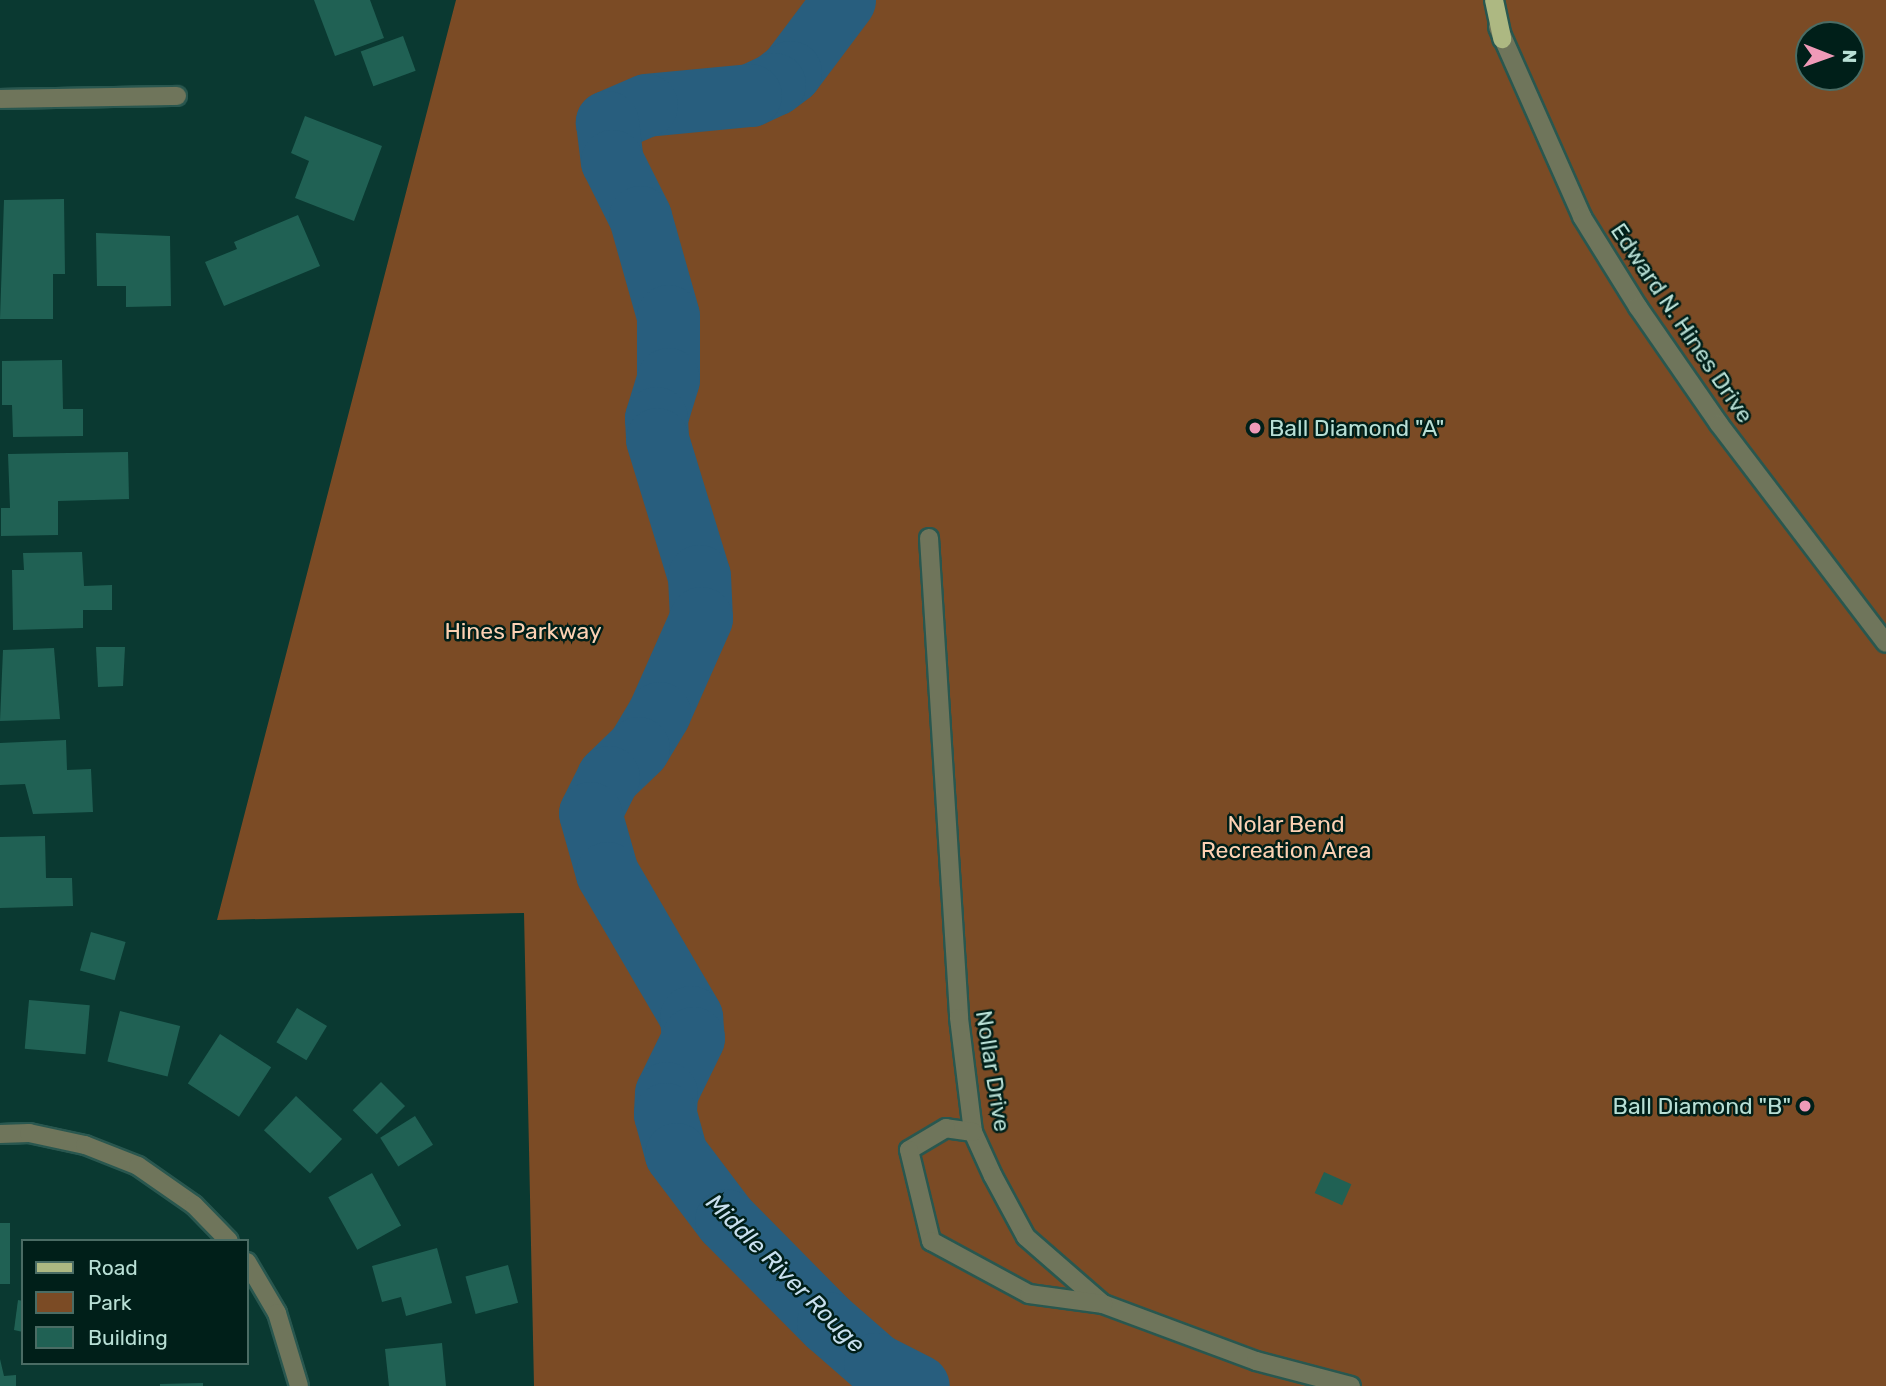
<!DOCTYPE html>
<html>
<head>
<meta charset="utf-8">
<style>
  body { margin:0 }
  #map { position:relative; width:1886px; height:1386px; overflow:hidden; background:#0a3931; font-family:Rubik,sans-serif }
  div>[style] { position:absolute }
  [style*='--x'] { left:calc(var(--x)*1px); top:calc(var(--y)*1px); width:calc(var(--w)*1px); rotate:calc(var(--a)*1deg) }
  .green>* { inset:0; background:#7b4b25 }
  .river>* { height:63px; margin:-31.5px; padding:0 31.5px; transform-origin:31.5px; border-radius:31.5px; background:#285e7e }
  .building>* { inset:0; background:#206154; transform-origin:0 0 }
  .roads { filter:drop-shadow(2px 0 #29574f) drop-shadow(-2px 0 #29574f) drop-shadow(0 2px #29574f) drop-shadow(0 -2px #29574f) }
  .minor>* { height:18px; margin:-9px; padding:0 9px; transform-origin:9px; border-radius:9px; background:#6f755b }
  .major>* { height:18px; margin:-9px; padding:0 9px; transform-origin:9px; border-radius:9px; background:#adb882 }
  .dots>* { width:19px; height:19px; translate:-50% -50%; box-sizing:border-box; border:4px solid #001f19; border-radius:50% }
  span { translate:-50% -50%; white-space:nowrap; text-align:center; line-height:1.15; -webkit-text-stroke:5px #001f19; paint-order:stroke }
  .street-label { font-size:23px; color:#b8dfd5 }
  .poi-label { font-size:23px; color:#b8dfd5 }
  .left { translate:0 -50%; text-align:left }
  .right { translate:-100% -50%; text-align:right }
  .park-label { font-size:23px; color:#fcd1b3 }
  .water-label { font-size:24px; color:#c9e0ef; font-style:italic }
  .legend { position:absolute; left:21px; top:1239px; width:228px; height:126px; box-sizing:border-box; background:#001f19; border:2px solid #4a6c64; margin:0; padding:9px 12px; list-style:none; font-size:21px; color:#b8dfd5 }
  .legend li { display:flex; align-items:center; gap:14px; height:35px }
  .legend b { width:35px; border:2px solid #4a6c64 }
  .north { position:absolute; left:1795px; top:21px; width:70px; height:70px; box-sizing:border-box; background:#001f19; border:2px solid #4a6c64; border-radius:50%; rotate:91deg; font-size:19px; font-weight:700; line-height:28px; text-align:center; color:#b8dfd5 }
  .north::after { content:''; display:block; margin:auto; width:24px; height:32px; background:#ef9ab8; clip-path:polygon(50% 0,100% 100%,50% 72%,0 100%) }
</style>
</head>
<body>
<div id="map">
  <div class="green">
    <div style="clip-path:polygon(evenodd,456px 0,1886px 0,1886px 1386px,534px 1386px,524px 913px,217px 920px,456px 0,1809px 35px,1851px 35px,1851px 77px,1809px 77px,1809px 35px)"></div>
  </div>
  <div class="river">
    <div style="--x:844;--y:0;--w:90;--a:126.9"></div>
    <div style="--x:790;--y:72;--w:20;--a:143"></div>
    <div style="--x:774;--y:84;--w:26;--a:155"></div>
    <div style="--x:750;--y:95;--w:104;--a:174.5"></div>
    <div style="--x:646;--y:105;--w:43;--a:156.4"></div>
    <div style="--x:607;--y:122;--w:39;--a:83"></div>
    <div style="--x:612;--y:161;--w:63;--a:63.4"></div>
    <div style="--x:640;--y:217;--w:103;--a:74.2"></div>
    <div style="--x:668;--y:316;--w:63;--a:90"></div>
    <div style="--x:668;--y:379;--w:41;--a:107.1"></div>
    <div style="--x:656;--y:418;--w:21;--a:87"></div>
    <div style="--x:657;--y:439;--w:143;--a:73"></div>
    <div style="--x:699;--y:576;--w:42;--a:87.3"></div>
    <div style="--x:701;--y:618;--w:104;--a:113.9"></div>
    <div style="--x:659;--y:713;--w:41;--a:121"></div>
    <div style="--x:638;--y:748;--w:42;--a:136"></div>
    <div style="--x:608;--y:777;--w:40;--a:116.6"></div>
    <div style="--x:590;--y:813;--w:62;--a:74.2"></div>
    <div style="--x:607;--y:873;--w:167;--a:59.7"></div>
    <div style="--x:691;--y:1017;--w:21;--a:85"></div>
    <div style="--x:693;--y:1038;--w:61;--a:116.1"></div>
    <div style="--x:666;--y:1093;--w:21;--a:93"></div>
    <div style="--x:665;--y:1114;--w:41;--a:74.6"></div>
    <div style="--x:676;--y:1154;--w:83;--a:52.9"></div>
    <div style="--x:726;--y:1220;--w:145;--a:45.3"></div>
    <div style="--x:828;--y:1323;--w:62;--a:41.1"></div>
    <div style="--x:875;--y:1364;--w:48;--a:27.1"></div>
  </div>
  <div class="building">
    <div style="clip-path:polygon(314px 0,370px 0,384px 38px,335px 56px)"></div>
    <div style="left:403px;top:36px;width:37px;height:45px;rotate:70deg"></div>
    <div style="clip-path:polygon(305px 116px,382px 146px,354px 221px,295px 198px,309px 161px,291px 153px)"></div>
    <div style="clip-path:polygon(64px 199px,65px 274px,53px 274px,53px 319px,0 319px,4px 200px)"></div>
    <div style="clip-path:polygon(298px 215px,320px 266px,224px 306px,205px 262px,237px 249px,234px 242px)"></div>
    <div style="clip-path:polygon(96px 233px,170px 236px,171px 306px,126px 307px,126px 286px,97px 286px)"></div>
    <div style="clip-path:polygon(62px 360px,63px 409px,83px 409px,83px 436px,13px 437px,12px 405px,2px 405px,2px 361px)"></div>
    <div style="clip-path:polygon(128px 452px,129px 499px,58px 501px,58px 535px,1px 536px,1px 508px,10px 508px,8px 454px)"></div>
    <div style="clip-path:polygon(82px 552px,84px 586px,112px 585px,112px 610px,83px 610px,83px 628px,13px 630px,12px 570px,24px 570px,23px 553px)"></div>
    <div style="clip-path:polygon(96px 647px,125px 647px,123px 686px,98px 687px)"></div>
    <div style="clip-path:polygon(54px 648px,60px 719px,0 721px,3px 650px)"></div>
    <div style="clip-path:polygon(66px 740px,67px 770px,91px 769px,93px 812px,33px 814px,25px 784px,0 785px,0 743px)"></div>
    <div style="clip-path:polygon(45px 836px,46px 878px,72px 878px,73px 906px,0 908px,0 837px)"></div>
    <div style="left:91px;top:932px;width:36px;height:40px;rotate:16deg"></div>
    <div style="left:29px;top:1000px;width:61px;height:49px;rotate:5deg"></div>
    <div style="left:297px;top:1008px;width:35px;height:40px;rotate:31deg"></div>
    <div style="left:120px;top:1011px;width:62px;height:52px;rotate:14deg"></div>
    <div style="left:220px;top:1034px;width:61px;height:59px;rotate:33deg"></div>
    <div style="left:381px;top:1082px;width:34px;height:40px;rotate:45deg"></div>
    <div style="left:296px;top:1096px;width:63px;height:47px;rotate:43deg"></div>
    <div style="left:415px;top:1116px;width:34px;height:41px;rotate:58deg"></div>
    <div style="left:1324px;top:1172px;width:30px;height:23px;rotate:24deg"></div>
    <div style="left:372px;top:1173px;width:60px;height:50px;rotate:61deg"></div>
    <div style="left:0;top:1223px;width:10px;height:61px"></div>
    <div style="clip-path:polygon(437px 1248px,452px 1303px,406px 1316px,401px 1297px,382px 1302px,372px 1266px)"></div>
    <div style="left:508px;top:1265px;width:39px;height:44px;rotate:75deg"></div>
    <div style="clip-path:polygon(18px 1300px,23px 1301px,23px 1332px,14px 1330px)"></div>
    <div style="clip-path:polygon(442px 1343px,446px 1386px,389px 1386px,385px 1349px)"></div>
    <div style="clip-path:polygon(0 1359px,4px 1376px,16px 1375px,16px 1386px,0 1386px)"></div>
    <div style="clip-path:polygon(203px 1383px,203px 1386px,160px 1386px,160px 1384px)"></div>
  </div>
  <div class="roads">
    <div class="minor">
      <div style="--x:1498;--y:27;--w:208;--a:66.1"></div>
      <div style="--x:1582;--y:217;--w:106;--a:58.1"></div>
      <div style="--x:1638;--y:307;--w:142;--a:55.3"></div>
      <div style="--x:1719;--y:424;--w:275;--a:52.7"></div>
      <div style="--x:0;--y:99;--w:177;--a:-1"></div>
      <div style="--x:929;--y:538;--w:481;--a:86.4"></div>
      <div style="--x:959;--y:1018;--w:115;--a:83"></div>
      <div style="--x:973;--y:1132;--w:48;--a:65.6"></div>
      <div style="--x:993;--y:1176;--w:69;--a:61.6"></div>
      <div style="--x:1026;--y:1237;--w:102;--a:41"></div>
      <div style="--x:1103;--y:1304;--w:163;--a:20.4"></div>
      <div style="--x:1256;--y:1361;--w:98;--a:14.7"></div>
      <div style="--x:973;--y:1132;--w:27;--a:-172"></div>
      <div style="--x:946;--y:1128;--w:43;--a:149.3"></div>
      <div style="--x:909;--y:1150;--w:94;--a:76.4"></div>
      <div style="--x:931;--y:1241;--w:111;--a:28.4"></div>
      <div style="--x:1029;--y:1294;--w:75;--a:7.7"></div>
      <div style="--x:0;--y:1134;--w:29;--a:-2"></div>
      <div style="--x:29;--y:1133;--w:57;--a:12.1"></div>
      <div style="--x:85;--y:1145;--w:57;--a:21.6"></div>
      <div style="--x:138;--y:1166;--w:68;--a:34.9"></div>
      <div style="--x:194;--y:1205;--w:50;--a:45.8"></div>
      <div style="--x:247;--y:1262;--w:59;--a:59.5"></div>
      <div style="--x:277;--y:1313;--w:76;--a:73.2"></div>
    </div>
    <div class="major">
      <div style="--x:1494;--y:0;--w:40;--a:78"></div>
    </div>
  </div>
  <div class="dots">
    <div style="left:1255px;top:428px;background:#ef9ab8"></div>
    <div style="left:1805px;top:1106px;background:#ef9ab8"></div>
  </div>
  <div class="street-label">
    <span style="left:1682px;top:323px;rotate:56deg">Edward N. Hines Drive</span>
    <span style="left:993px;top:1071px;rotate:81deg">Nollar Drive</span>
  </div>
  <div class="poi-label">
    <span class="left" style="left:1269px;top:428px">Ball Diamond "A"</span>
    <span class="right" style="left:1791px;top:1106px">Ball Diamond "B"</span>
  </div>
  <div class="park-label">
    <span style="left:523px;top:631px">Hines Parkway</span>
    <span style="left:1286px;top:837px">Nolar Bend<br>Recreation Area</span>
  </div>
  <div class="water-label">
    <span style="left:785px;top:1274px;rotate:45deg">Middle River Rouge</span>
  </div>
  <ul class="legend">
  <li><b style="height:9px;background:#adb882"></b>Road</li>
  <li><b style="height:19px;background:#7b4b25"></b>Park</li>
  <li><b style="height:19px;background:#206154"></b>Building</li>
  </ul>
  <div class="north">N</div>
</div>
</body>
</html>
